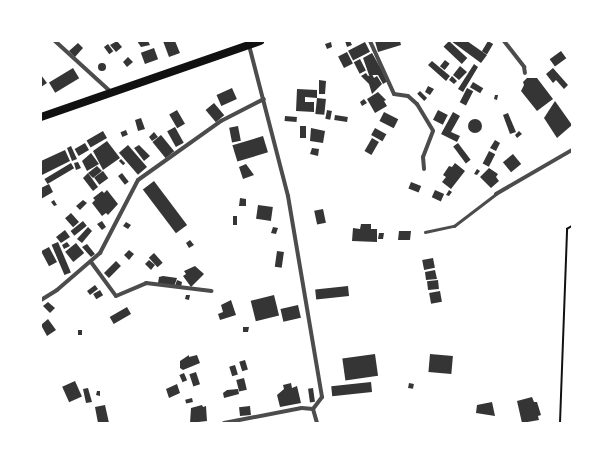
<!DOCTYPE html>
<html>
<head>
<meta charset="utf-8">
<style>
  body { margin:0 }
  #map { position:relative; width:613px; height:464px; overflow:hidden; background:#fff; font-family:Figtree,sans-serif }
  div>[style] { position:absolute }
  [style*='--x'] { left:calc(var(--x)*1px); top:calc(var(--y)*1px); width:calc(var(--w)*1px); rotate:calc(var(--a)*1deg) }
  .building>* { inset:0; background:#353535; transform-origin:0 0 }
  .round { border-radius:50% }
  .path>* { height:1.5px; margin:-0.75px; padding:0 0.75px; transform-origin:0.75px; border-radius:0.75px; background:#111 }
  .service>* { height:2.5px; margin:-1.25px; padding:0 1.25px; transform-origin:1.25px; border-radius:1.25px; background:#4c4c4c }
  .minor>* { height:4px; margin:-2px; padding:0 2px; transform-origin:2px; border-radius:2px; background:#4c4c4c }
  .primary>* { height:8px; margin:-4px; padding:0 4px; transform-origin:4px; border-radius:4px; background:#111 }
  span { translate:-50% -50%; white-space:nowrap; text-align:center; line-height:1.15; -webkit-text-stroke:4px #fff; paint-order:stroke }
  .frame { position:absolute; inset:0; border:42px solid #fff; pointer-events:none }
</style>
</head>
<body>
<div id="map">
  <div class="building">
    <div style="clip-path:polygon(117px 41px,122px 47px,116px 52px,110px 45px)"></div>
    <div style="clip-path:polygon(137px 41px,148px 41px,150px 45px,141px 47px)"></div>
    <div style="clip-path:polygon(163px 41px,175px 41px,180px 53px,169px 57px)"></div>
    <div style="clip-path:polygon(345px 41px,350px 41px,352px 45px,347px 47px)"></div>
    <div style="clip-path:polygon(375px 41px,400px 41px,401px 45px,378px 52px)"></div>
    <div style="left:449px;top:41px;width:25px;height:8px;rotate:43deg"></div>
    <div style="clip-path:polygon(451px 41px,467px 41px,487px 55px,481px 63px)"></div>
    <div style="left:488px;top:41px;width:6px;height:12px;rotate:31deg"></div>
    <div style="clip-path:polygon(331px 42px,332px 47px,327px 49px,325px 44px)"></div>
    <div style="left:365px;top:42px;width:11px;height:19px;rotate:63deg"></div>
    <div style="clip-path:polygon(78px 43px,83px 48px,75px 57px,69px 51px)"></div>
    <div style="left:108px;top:44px;width:9px;height:5px;rotate:54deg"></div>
    <div style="left:154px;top:48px;width:12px;height:14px;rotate:70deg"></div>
    <div style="left:561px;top:51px;width:9px;height:14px;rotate:54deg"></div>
    <div style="left:347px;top:52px;width:13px;height:10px;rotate:63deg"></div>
    <div style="clip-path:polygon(372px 53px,388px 81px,383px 84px,378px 75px,369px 75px,363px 58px)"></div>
    <div style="clip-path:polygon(128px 57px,133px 62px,127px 67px,123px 62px)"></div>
    <div style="left:360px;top:59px;width:13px;height:7px;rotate:63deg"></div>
    <div style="left:445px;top:60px;width:6px;height:8px;rotate:39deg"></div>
    <div style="clip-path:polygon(432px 61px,450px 76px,446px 81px,428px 65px)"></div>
    <div class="round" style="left:98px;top:63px;width:8px;height:8px"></div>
    <div style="clip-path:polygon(474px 64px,478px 67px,463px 92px,458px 89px)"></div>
    <div style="clip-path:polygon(460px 66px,467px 72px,459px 80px,453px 75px)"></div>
    <div style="left:73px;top:68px;width:12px;height:28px;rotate:59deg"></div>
    <div style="clip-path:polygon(553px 68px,568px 85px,564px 89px,556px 80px,553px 83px,546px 74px)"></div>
    <div style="clip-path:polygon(366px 73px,368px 76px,372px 74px,374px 78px,377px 76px,382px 84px,372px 94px,369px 84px,361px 76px)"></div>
    <div style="clip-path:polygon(41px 75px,47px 83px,41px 87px)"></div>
    <div style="clip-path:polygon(452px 76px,457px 81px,454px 84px,449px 80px)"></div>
    <div style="clip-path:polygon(527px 78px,537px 78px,553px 99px,537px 111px,521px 91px,524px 85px,523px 82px)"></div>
    <div style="clip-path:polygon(319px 80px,326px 81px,325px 94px,319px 94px)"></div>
    <div style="left:473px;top:82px;width:12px;height:6px;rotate:31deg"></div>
    <div style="clip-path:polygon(428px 86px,434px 89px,430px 95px,425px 92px)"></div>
    <div style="left:232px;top:88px;width:12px;height:17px;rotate:66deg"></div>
    <div style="left:467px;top:88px;width:7px;height:16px;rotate:27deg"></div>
    <div style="clip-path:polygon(297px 89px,317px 90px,317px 98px,305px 97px,305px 102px,314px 102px,314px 112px,296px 111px)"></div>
    <div style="left:420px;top:91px;width:10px;height:4px;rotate:45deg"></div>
    <div style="clip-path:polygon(378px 92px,386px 100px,384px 101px,387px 106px,375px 113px,367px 99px)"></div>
    <div style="clip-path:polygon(495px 95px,498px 95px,497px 100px,494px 99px)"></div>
    <div style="left:317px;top:98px;width:9px;height:16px;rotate:6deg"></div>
    <div style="clip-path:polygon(364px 99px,367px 103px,362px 106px,360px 102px)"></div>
    <div style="clip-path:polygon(555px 101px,572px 125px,557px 138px,544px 118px)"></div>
    <div style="left:214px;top:103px;width:16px;height:11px;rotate:50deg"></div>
    <div style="left:177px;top:110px;width:16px;height:9px;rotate:60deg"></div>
    <div style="left:327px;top:110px;width:5px;height:9px;rotate:11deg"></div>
    <div style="left:438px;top:110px;width:11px;height:11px;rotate:27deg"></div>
    <div style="left:384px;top:112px;width:16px;height:10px;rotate:27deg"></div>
    <div style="clip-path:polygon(453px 112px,460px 116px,451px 132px,460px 136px,457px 142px,441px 134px)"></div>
    <div style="clip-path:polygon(508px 113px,516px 132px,510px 134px,503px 115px)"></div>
    <div style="left:335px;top:115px;width:13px;height:5px;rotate:9deg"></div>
    <div style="left:285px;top:116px;width:12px;height:5px;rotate:5deg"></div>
    <div style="clip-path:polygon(141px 118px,145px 129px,138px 131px,135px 120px)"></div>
    <div class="round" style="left:468px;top:119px;width:14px;height:14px"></div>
    <div style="left:238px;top:126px;width:15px;height:9px;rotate:79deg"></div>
    <div style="left:300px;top:126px;width:6px;height:12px"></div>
    <div style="left:175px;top:127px;width:18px;height:9px;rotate:61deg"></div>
    <div style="clip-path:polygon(311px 128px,325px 131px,323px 143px,310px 141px)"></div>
    <div style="left:375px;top:128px;width:13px;height:8px;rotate:29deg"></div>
    <div style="left:126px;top:130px;width:5px;height:6px;rotate:68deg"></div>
    <div style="left:103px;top:131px;width:8px;height:19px;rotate:60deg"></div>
    <div style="clip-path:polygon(519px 131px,522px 134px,517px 138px,515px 135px)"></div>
    <div style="clip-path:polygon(154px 132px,158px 137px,152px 141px,149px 137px)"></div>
    <div style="left:161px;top:135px;width:21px;height:11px;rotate:51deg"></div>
    <div style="left:263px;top:136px;width:17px;height:32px;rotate:73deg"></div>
    <div style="left:372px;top:138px;width:8px;height:15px;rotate:30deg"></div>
    <div style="clip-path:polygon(495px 140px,500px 143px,496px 151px,490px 148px)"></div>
    <div style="clip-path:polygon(107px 141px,120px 158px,103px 170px,93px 151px)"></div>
    <div style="left:85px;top:143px;width:8px;height:12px;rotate:60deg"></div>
    <div style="left:458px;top:143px;width:21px;height:6px;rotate:53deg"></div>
    <div style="left:128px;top:145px;width:29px;height:12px;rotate:49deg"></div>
    <div style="clip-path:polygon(139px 145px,150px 156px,144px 161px,134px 148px)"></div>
    <div style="clip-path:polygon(71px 146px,77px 159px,72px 161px,67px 148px)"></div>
    <div style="clip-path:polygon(312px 148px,319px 149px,318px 156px,310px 154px)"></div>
    <div style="clip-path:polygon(65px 150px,70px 161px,42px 175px,41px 161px)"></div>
    <div style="left:489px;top:151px;width:7px;height:14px;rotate:27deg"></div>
    <div style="clip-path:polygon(91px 153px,99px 164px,87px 171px,82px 161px)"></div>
    <div style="left:513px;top:154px;width:13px;height:13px;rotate:51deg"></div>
    <div style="left:121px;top:159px;width:6px;height:3px;rotate:45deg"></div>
    <div style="clip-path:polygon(78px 162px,81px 168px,76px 170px,74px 163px)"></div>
    <div style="left:71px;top:163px;width:6px;height:31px;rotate:59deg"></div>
    <div style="clip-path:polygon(455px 163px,465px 171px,451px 189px,442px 182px,446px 177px,443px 175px,449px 166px,452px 167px)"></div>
    <div style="clip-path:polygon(246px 164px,254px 175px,243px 179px,239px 167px)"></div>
    <div style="clip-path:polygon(97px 166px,102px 171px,93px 178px,88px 173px)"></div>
    <div style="clip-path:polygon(489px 168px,498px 174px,496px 177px,499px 181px,491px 188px,480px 177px)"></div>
    <div style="clip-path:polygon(477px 169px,480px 171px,477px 175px,474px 174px)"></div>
    <div style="left:103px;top:171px;width:9px;height:11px;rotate:54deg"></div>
    <div style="clip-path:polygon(88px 173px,98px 187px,93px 191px,83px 178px)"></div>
    <div style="left:122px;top:173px;width:11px;height:5px;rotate:52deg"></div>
    <div style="left:154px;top:181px;width:55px;height:14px;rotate:53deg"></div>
    <div style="left:411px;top:182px;width:11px;height:7px;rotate:22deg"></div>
    <div style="clip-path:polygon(49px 184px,53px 192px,41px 199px,41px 188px)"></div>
    <div style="clip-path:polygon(107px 190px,118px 204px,108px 215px,106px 213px,102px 216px,92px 203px,95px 200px,93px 198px,102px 191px,104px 193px)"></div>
    <div style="left:435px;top:190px;width:10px;height:8px;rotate:24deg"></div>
    <div style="clip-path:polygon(449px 190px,452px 192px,449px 196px,446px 195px)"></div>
    <div style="clip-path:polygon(240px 198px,246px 199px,246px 206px,239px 206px)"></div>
    <div style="clip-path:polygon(54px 200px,57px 205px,54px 206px,51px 202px)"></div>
    <div style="clip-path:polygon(83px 200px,87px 203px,80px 210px,76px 206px)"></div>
    <div style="left:258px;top:205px;width:15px;height:14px;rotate:8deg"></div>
    <div style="left:323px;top:209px;width:14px;height:9px;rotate:78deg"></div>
    <div style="left:71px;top:213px;width:12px;height:8px;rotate:48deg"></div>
    <div style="left:233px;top:216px;width:4px;height:9px"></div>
    <div style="left:83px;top:221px;width:6px;height:16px;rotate:51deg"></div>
    <div style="clip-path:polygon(102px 221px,106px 227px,102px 230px,97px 224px)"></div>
    <div style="clip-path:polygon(126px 222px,131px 225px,128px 229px,123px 226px)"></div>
    <div style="clip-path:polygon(361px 224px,371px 224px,371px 229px,377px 229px,377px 242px,352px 241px,353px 228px,360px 229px)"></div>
    <div style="clip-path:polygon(88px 227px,92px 231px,82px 243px,77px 239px)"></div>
    <div style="clip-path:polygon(273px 227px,278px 228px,276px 234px,271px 233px)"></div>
    <div style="clip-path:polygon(65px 230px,70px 237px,61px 243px,56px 237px)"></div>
    <div style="clip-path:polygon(399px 231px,411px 231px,410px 240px,398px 240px)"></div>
    <div style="clip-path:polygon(379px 233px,384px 233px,383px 239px,378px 239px)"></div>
    <div style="clip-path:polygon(190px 240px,194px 245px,189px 248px,186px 243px)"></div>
    <div style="left:58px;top:242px;width:33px;height:7px;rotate:67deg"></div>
    <div style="clip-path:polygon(67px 242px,70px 246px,64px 249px,62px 245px)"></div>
    <div style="left:76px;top:243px;width:13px;height:14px;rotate:51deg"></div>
    <div style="clip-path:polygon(87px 244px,95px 254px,91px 257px,82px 247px)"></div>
    <div style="left:49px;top:247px;width:17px;height:9px;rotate:62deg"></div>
    <div style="clip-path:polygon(129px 250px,134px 254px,129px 260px,124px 255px)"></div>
    <div style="left:277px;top:251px;width:7px;height:16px;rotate:8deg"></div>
    <div style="left:154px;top:253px;width:13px;height:7px;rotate:48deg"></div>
    <div style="left:433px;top:258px;width:10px;height:11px;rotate:79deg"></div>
    <div style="clip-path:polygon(149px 260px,155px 265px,151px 270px,145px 264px)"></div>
    <div style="left:116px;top:261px;width:7px;height:17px;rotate:45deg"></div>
    <div style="clip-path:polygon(195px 266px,204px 274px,191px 287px,183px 276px,186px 274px,184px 271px)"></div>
    <div style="clip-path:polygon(435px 270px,437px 279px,426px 280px,425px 272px)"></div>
    <div style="clip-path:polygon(163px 276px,177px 278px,174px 287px,158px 283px,159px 277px)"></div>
    <div style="clip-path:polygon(177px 280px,182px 282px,181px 287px,175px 286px)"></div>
    <div style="left:438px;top:280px;width:9px;height:11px;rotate:84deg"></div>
    <div style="left:95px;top:285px;width:5px;height:10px;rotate:53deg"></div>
    <div style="left:348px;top:286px;width:10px;height:33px;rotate:84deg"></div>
    <div style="left:100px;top:290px;width:6px;height:8px;rotate:59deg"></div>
    <div style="left:440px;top:291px;width:11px;height:11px;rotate:80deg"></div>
    <div style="clip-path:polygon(186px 295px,190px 295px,189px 300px,185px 299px)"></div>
    <div style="left:274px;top:295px;width:21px;height:24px;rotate:76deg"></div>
    <div style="clip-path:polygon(231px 300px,236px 315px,220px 320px,218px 314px,223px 312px,221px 305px)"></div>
    <div style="clip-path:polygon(48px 302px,55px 308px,50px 313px,43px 306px)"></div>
    <div style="left:298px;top:305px;width:13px;height:18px;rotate:77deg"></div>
    <div style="left:127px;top:307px;width:8px;height:20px;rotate:60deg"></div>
    <div style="clip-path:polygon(48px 319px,56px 330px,47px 336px,41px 325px)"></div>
    <div style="clip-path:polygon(243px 327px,249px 327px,248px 332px,243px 332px)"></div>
    <div style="left:78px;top:330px;width:4px;height:5px"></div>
    <div style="left:375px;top:354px;width:22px;height:33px;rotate:82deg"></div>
    <div style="left:430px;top:354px;width:23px;height:18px;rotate:5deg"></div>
    <div style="clip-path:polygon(189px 355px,189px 357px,197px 355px,200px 363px,183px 370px,180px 368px,180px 361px)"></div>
    <div style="left:245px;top:360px;width:10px;height:6px;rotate:73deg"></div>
    <div style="left:235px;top:365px;width:10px;height:6px;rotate:73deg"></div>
    <div style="left:196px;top:372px;width:13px;height:7px;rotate:72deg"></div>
    <div style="left:184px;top:373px;width:8px;height:5px;rotate:67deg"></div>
    <div style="left:244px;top:378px;width:12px;height:8px;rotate:76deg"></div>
    <div style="left:75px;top:381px;width:17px;height:14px;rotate:66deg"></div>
    <div style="left:371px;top:382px;width:10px;height:40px;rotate:84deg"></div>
    <div style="clip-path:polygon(291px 383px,292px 388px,297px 386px,301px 403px,280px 407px,277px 395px,284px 389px,283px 385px)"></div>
    <div style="left:409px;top:383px;width:5px;height:5px;rotate:11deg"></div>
    <div style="clip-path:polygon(177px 384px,180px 393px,169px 398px,166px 389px)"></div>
    <div style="clip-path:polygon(88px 388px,92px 402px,86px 403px,83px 389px)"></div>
    <div style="left:313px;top:388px;width:14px;height:5px;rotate:82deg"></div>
    <div style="clip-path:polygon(238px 389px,239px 394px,224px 398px,223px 393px,227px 390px)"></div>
    <div style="clip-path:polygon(97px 391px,100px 391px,100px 396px,96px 395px)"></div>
    <div style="clip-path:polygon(532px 397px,534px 402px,537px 402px,541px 415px,538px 416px,539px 420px,522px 423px,517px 401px)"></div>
    <div style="left:192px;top:398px;width:4px;height:7px;rotate:76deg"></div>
    <div style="clip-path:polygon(492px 402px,495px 416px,476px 413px,477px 405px)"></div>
    <div style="clip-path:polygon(105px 405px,109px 423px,98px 423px,95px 407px)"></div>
    <div style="clip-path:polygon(202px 405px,203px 407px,206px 406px,207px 421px,190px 423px,191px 408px)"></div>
    <div style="left:250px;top:406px;width:9px;height:11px;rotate:84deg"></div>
  </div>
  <div class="path">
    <div style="--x:560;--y:423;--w:194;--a:-87.9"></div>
    <div style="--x:567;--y:229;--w:6;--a:-31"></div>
  </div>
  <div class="service">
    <div style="--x:425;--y:232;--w:30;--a:-12"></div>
    <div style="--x:454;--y:226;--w:53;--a:-37.3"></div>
  </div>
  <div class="minor">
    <div style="--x:55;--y:41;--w:76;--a:42.3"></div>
    <div style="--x:370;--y:41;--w:58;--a:65.6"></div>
    <div style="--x:394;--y:94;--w:14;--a:8"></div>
    <div style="--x:408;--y:96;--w:12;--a:42"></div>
    <div style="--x:417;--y:104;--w:31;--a:59"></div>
    <div style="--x:433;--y:131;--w:28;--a:111"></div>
    <div style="--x:423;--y:157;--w:12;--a:85"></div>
    <div style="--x:504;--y:41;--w:33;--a:52"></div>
    <div style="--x:524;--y:67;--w:6;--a:81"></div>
    <div style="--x:496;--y:194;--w:88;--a:-30.1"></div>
    <div style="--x:91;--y:262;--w:42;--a:53.7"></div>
    <div style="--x:116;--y:296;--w:33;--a:-23"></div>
    <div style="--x:146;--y:283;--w:66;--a:6.9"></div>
    <div style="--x:41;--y:300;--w:19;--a:-32"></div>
    <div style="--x:57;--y:290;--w:57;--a:-40.7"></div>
    <div style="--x:100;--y:253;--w:82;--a:-62.5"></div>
    <div style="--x:138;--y:180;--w:102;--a:-35.4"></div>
    <div style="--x:221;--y:121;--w:48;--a:-27.1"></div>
    <div style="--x:313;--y:409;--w:15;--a:74"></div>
    <div style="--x:224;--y:423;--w:79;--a:-10.9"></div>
    <div style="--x:302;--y:408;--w:11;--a:5"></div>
    <div style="--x:313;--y:409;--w:15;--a:-53"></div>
    <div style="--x:322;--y:397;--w:204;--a:-99.6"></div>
    <div style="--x:288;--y:196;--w:156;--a:-104.5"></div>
  </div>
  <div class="primary">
    <div style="--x:41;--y:117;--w:232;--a:-19.1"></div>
  </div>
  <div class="frame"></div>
</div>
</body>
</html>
